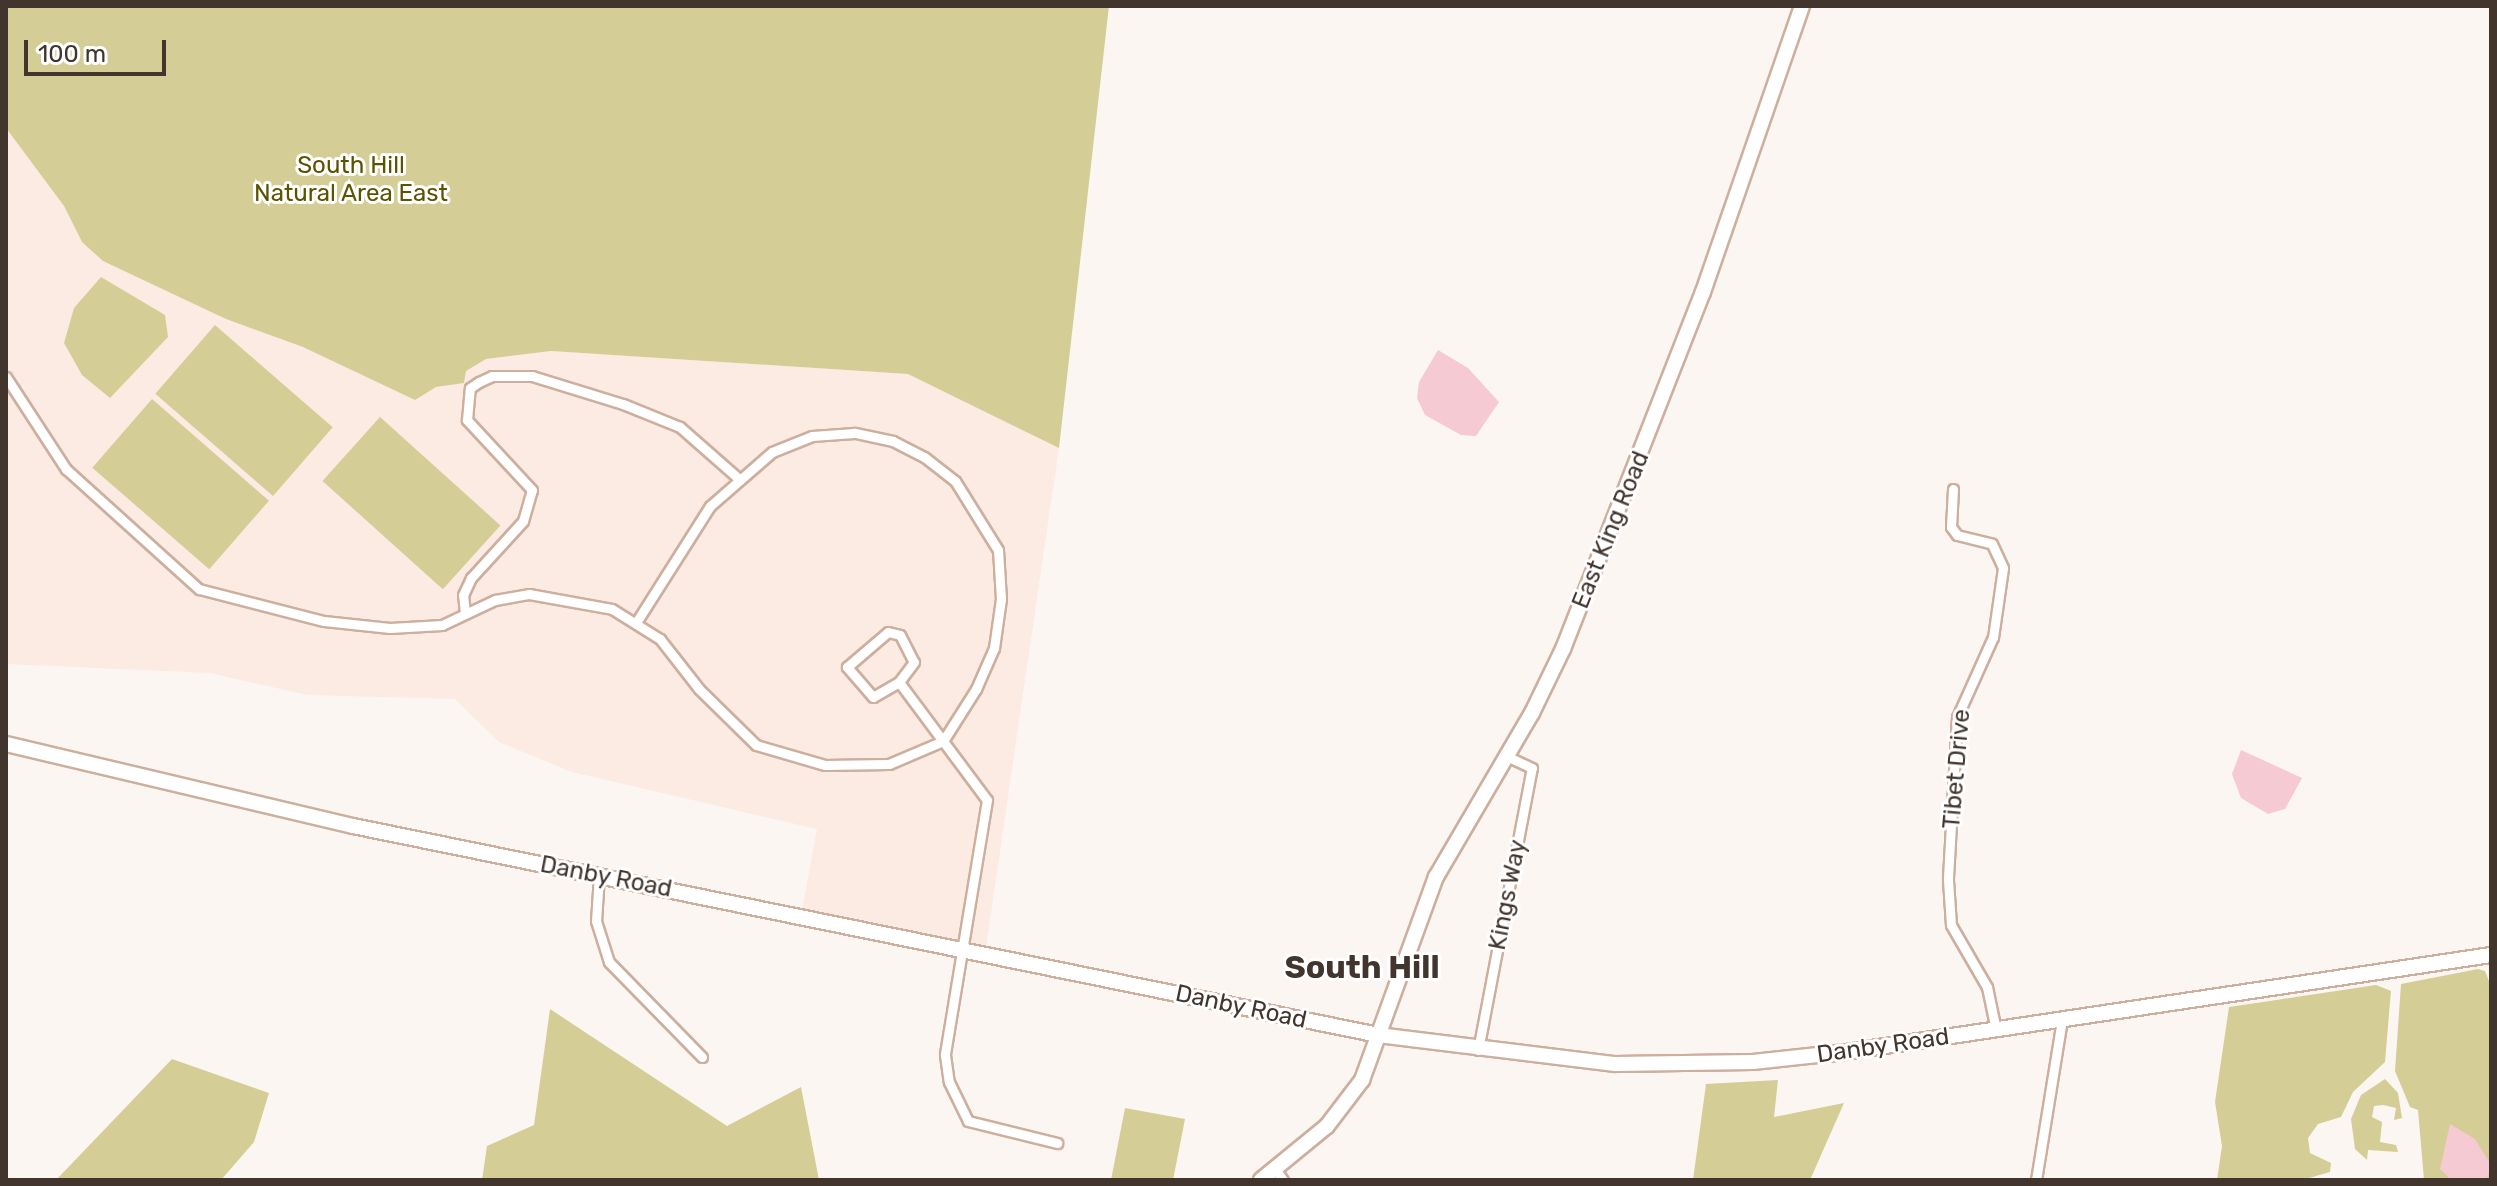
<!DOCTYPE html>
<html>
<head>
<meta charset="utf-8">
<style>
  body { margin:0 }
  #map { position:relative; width:2497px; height:1186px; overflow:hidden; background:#fcf6f2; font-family:Rubik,sans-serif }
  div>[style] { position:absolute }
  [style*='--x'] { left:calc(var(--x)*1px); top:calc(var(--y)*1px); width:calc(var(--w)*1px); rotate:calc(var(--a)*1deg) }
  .built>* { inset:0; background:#fbebe2 }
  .green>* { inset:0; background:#d5cd96; transform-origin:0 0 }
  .water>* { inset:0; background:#f6cad2 }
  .roads { filter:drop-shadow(2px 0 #ccaf9e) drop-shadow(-2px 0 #ccaf9e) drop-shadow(0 2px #ccaf9e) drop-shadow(0 -2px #ccaf9e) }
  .street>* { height:9px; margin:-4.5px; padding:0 4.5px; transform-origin:4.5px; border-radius:4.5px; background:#fff }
  .secondary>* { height:14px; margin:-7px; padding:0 7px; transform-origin:7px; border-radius:7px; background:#fff }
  span { translate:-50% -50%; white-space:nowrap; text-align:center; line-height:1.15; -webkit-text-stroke:6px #fff; paint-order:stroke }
  .park-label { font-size:24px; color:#5c5200 }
  .street-label { font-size:24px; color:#41352e }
  .district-label { font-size:32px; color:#41352e; font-weight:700 }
  .frame { position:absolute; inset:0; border:8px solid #41352e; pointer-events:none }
  .scale { position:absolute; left:24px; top:40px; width:142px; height:36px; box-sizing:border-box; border:4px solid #41352e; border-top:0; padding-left:10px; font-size:24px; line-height:28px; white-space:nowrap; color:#41352e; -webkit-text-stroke:6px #fff; paint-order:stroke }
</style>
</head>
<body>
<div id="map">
  <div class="built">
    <div style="clip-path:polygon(6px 128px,64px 206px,82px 242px,226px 319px,303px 347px,436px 387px,464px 383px,466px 371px,486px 359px,551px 351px,908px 374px,1059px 448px,985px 954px,801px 916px,817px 829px,572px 772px,499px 742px,455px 699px,307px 695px,210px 673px,6px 664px)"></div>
  </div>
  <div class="green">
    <div style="clip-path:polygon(6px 6px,1109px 6px,1059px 448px,908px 374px,551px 351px,486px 359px,466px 371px,464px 383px,436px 387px,415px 400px,303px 347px,226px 319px,103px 261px,82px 242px,64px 206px,6px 128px)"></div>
    <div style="clip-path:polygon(101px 277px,165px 315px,168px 337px,110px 398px,82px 375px,64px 343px,74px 308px)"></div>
    <div style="left:215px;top:325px;width:156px;height:91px;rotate:41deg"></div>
    <div style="left:152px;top:399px;width:155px;height:91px;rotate:41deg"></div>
    <div style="left:380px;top:417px;width:162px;height:86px;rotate:42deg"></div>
    <div style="clip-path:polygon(2478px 969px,2485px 971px,2491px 986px,2491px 1180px,2424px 1180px,2418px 1110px,2410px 1107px,2395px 1071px,2401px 984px)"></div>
    <div style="clip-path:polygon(2376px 985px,2391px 991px,2385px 1062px,2353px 1092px,2341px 1117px,2318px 1124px,2308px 1138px,2310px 1153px,2331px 1163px,2330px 1172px,2302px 1180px,2217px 1180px,2222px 1146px,2215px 1102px,2229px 1007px)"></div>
    <div style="clip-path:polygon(550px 1009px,727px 1126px,801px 1087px,819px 1180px,482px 1180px,487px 1146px,534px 1125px)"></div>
    <div style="clip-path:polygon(172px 1059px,269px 1093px,254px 1142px,221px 1180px,56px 1180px)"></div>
    <div style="clip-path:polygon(2385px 1079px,2398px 1093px,2402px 1118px,2394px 1120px,2396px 1108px,2383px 1105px,2374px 1106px,2372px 1117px,2382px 1122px,2380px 1142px,2396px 1145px,2398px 1152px,2368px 1150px,2367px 1160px,2355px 1149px,2351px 1119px,2361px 1095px)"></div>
    <div style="clip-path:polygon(1778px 1080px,1774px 1117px,1844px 1103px,1810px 1180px,1693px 1180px,1706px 1084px)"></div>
    <div style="clip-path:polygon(1125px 1108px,1185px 1119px,1173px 1180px,1111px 1180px)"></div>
  </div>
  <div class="water">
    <div style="clip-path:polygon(1438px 350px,1468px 368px,1499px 402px,1476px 436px,1461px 435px,1425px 415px,1417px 398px,1419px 382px)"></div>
    <div style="clip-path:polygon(2241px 750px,2302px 778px,2285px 809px,2268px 814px,2241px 798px,2232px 774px)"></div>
    <div style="clip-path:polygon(2450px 1124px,2475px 1139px,2491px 1165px,2487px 1179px,2451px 1180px,2440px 1169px)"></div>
  </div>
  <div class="roads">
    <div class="street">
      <div style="--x:6;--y:377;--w:110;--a:56.9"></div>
      <div style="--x:66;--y:469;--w:179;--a:42.1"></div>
      <div style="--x:199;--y:589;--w:129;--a:14.4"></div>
      <div style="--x:324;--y:621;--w:66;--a:6.1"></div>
      <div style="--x:390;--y:628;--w:52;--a:-3.3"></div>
      <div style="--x:442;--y:625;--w:59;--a:-25.3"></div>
      <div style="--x:495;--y:600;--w:35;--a:-10"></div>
      <div style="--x:529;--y:594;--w:84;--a:10.2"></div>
      <div style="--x:612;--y:609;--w:57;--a:32"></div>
      <div style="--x:660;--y:639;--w:63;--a:52"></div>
      <div style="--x:699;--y:689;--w:80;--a:44.5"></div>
      <div style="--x:756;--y:745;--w:72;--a:16.2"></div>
      <div style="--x:825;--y:765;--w:64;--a:-0.9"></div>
      <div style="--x:889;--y:764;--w:59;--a:-23.1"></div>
      <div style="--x:943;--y:741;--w:62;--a:-57.6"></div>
      <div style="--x:976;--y:689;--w:45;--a:-66.3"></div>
      <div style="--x:994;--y:648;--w:49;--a:-81.9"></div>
      <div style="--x:1001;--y:599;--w:49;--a:-93.5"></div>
      <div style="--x:998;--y:550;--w:81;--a:-121.9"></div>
      <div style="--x:955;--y:481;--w:39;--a:-142"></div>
      <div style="--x:924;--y:457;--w:35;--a:-153"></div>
      <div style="--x:893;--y:441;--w:40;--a:-168"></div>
      <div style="--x:854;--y:433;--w:42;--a:175.9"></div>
      <div style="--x:812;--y:436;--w:43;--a:158.2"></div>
      <div style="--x:772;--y:452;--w:82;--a:138.9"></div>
      <div style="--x:710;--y:506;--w:136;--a:122.4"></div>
      <div style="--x:1953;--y:489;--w:38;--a:93"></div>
      <div style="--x:1951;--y:527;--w:10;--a:53"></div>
      <div style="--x:1957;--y:535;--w:36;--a:14"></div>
      <div style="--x:1992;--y:544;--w:26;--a:65"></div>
      <div style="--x:2003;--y:568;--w:70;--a:98.2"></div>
      <div style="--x:1993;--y:637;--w:88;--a:114.2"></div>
      <div style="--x:1957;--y:717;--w:163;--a:93.2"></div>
      <div style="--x:1948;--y:880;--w:45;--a:86.2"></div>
      <div style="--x:1951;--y:925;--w:72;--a:59.9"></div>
      <div style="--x:1987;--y:987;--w:44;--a:78.2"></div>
      <div style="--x:465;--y:613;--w:18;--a:-96"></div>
      <div style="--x:463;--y:595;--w:19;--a:-65"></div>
      <div style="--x:471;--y:578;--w:77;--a:-47.6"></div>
      <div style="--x:523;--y:521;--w:32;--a:-74"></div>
      <div style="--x:532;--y:490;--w:96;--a:-132.9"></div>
      <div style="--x:467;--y:420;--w:32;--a:-85"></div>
      <div style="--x:470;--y:388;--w:11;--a:-34"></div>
      <div style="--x:479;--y:382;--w:14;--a:-25"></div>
      <div style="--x:492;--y:376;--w:40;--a:0"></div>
      <div style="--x:532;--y:376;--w:95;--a:17.1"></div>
      <div style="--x:623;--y:404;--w:61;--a:22"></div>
      <div style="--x:680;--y:427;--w:79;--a:41.4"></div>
      <div style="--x:888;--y:632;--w:12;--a:14"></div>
      <div style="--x:900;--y:635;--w:30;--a:63"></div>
      <div style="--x:914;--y:662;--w:25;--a:127"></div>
      <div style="--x:899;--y:682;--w:30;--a:150"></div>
      <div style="--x:873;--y:697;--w:40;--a:-131"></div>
      <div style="--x:847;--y:667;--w:54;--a:-40.5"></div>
      <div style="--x:899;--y:682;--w:147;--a:53.3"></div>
      <div style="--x:987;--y:800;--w:258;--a:99.4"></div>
      <div style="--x:945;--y:1055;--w:27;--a:82"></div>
      <div style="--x:949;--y:1082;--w:43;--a:64"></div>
      <div style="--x:968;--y:1121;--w:92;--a:13.9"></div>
      <div style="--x:599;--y:875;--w:46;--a:93.7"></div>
      <div style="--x:596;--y:921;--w:43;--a:72.4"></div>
      <div style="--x:609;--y:962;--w:133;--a:45.6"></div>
      <div style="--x:1478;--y:1050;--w:287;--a:-79.2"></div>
      <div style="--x:1532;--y:768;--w:29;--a:-155"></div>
      <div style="--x:1275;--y:1169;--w:14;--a:54"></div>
      <div style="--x:2036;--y:1180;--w:162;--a:-80.8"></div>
    </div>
    <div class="secondary">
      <div style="--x:6;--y:744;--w:357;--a:13.3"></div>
      <div style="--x:353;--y:826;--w:1046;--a:11.52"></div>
      <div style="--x:1378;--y:1035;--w:239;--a:7"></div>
      <div style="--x:1615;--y:1064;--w:138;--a:-0.8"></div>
      <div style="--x:1753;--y:1062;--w:93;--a:-6.2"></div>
      <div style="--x:1845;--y:1052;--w:653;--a:-8.54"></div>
      <div style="--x:1261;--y:1180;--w:85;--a:-39.3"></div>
      <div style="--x:1327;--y:1126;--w:58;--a:-52.7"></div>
      <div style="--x:1362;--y:1080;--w:216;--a:-70"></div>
      <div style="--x:1436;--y:877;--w:190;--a:-59.7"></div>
      <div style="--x:1532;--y:713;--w:71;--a:-64.2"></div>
      <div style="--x:1563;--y:649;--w:383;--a:-68.6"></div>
      <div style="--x:1703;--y:292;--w:303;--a:-70.9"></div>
    </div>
  </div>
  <div class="park-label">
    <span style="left:351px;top:180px">South Hill<br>Natural Area East</span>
  </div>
  <div class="street-label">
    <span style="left:1611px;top:530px;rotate:-68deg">East King Road</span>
    <span style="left:1957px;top:769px;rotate:-85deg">Tibet Drive</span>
    <span style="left:606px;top:877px;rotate:11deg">Danby Road</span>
    <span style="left:1508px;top:895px;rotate:-79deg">Kings Way</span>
    <span style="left:1241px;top:1007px;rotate:12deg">Danby Road</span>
    <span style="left:1883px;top:1046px;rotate:-8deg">Danby Road</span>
  </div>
  <div class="district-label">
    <span style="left:1362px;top:967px">South Hill</span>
  </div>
  <div class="frame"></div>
  <div class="scale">100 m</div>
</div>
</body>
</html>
